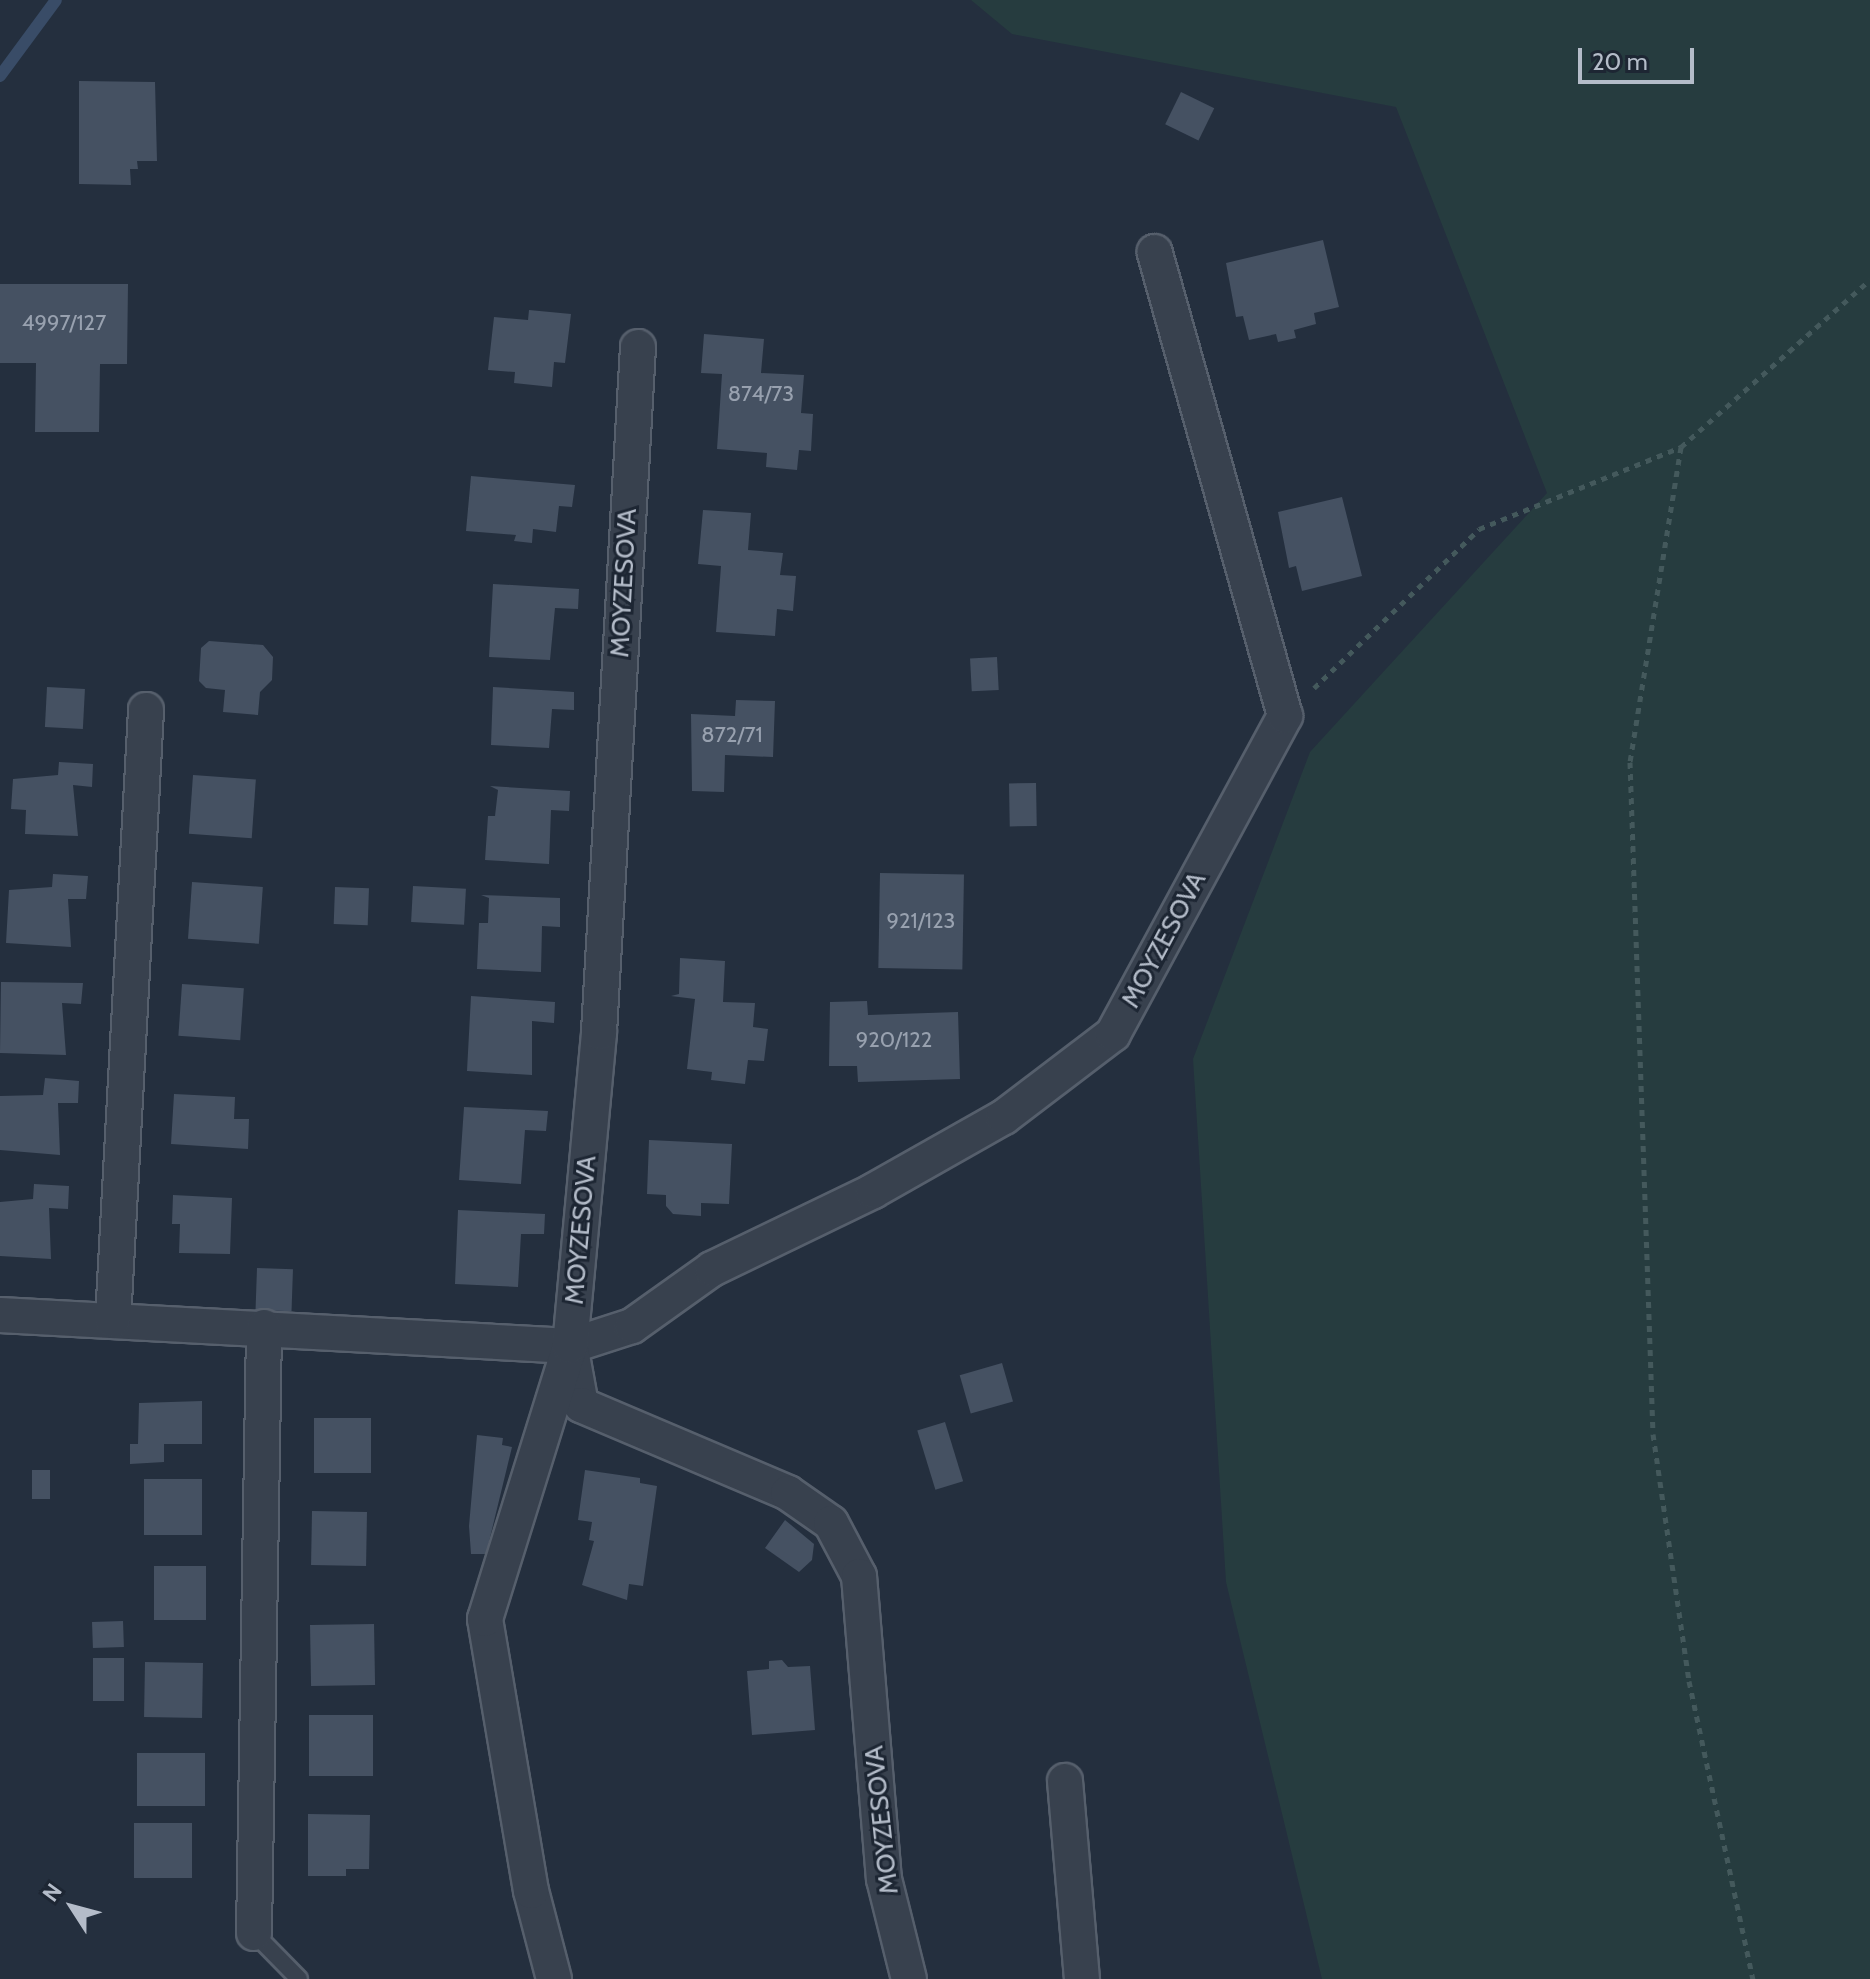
<!DOCTYPE html>
<html>
<head>
<meta charset="utf-8">
<style>
  body { margin:0 }
  #map { position:relative; width:1870px; height:1979px; overflow:hidden; background:#242f3e; font-family:Cabin,sans-serif }
  div>[style] { position:absolute }
  [style*='--x'] { left:calc(var(--x)*1px); top:calc(var(--y)*1px); width:calc(var(--w)*1px); rotate:calc(var(--a)*1deg) }
  .green>* { inset:0; background:#263c3f }
  .stream>* { height:12px; margin:-6px; padding:0 6px; transform-origin:6px; border-radius:6px; background:#394c67 }
  .building>* { inset:0; background:#455162; transform-origin:0 0 }
  .path>* { height:5px; margin-top:-2.5px; transform-origin:0; background:repeating-linear-gradient(90deg,#44595c 0 6px,transparent 0 12px) }
  .roads { filter:drop-shadow(2px 0 #565f6c) drop-shadow(-2px 0 #565f6c) drop-shadow(0 2px #565f6c) drop-shadow(0 -2px #565f6c) }
  .lane>* { height:16px; margin:-8px; padding:0 8px; transform-origin:8px; border-radius:8px; background:#38414e }
  .street>* { height:34px; margin:-17px; padding:0 17px; transform-origin:17px; border-radius:17px; background:#38414e }
  span { translate:-50% -50%; white-space:nowrap; text-align:center; line-height:1.15; -webkit-text-stroke:6px #1d2633; paint-order:stroke }
  .number-label { font-size:22px; color:#98a1af }
  .number-label span { -webkit-text-stroke-width:0 }
  .street-label { font-size:26px; color:#b4bcc9 }
  .north { position:absolute; left:32px; top:1867px; width:80px; height:80px; -webkit-text-stroke:6px #1d2633; paint-order:stroke; rotate:306deg; font-size:22px; font-weight:700; line-height:32px; text-align:center; color:#b4bcc9 }
  .north::after { content:''; display:block; margin:auto; width:28px; height:36px; background:#b4bcc9; clip-path:polygon(50% 0,100% 100%,50% 72%,0 100%) }
  .scale { position:absolute; left:1578px; top:48px; width:116px; height:36px; box-sizing:border-box; border:4px solid #b4bcc9; border-top:0; padding-left:10px; font-size:24px; line-height:28px; white-space:nowrap; color:#b4bcc9; -webkit-text-stroke:6px #1d2633; paint-order:stroke }
</style>
</head>
<body>
<div id="map">
  <div class="green">
    <div style="clip-path:polygon(971px 0,1870px 0,1870px 1979px,1322px 1979px,1226px 1582px,1193px 1059px,1310px 752px,1547px 493px,1396px 107px,1012px 34px)"></div>
  </div>
  <div class="stream">
    <div style="--x:0;--y:76;--w:94;--a:-53.6"></div>
  </div>
  <div class="building">
    <div style="clip-path:polygon(79px 81px,155px 82px,157px 161px,137px 161px,138px 169px,130px 169px,131px 185px,79px 184px)"></div>
    <div style="left:1181px;top:92px;width:37px;height:36px;rotate:26deg"></div>
    <div style="clip-path:polygon(1323px 240px,1339px 307px,1314px 313px,1316px 324px,1294px 330px,1296px 338px,1278px 342px,1276px 334px,1249px 340px,1243px 316px,1236px 317px,1226px 263px)"></div>
    <div style="clip-path:polygon(0 284px,128px 284px,127px 364px,100px 364px,99px 432px,35px 432px,36px 363px,0 363px)"></div>
    <div style="clip-path:polygon(529px 310px,571px 314px,565px 363px,554px 362px,552px 387px,514px 383px,515px 372px,488px 370px,494px 317px,528px 320px)"></div>
    <div style="clip-path:polygon(704px 334px,764px 339px,761px 373px,804px 375px,801px 413px,813px 414px,811px 451px,799px 450px,797px 470px,766px 467px,767px 453px,717px 449px,722px 374px,701px 373px)"></div>
    <div style="clip-path:polygon(471px 476px,575px 485px,572px 507px,559px 506px,556px 532px,533px 529px,532px 543px,514px 541px,516px 535px,466px 531px)"></div>
    <div style="clip-path:polygon(1342px 497px,1362px 576px,1302px 591px,1296px 566px,1289px 568px,1278px 512px)"></div>
    <div style="clip-path:polygon(703px 510px,751px 513px,748px 550px,783px 553px,780px 575px,796px 576px,793px 611px,777px 609px,775px 636px,716px 632px,721px 566px,698px 564px)"></div>
    <div style="clip-path:polygon(493px 584px,579px 589px,578px 609px,555px 608px,550px 660px,489px 657px)"></div>
    <div style="clip-path:polygon(209px 641px,263px 645px,273px 657px,272px 680px,260px 692px,258px 715px,223px 712px,225px 690px,206px 688px,199px 681px,201px 648px)"></div>
    <div style="left:997px;top:657px;width:33px;height:27px;rotate:87deg"></div>
    <div style="left:47px;top:687px;width:38px;height:40px;rotate:3deg"></div>
    <div style="clip-path:polygon(493px 687px,574px 692px,574px 710px,552px 709px,549px 748px,491px 745px)"></div>
    <div style="clip-path:polygon(736px 700px,775px 701px,773px 757px,725px 755px,724px 792px,692px 791px,691px 714px,735px 716px)"></div>
    <div style="clip-path:polygon(59px 762px,93px 764px,92px 787px,73px 785px,78px 836px,25px 834px,26px 810px,11px 809px,13px 779px,58px 775px)"></div>
    <div style="left:193px;top:775px;width:63px;height:59px;rotate:4deg"></div>
    <div style="left:1036px;top:783px;width:43px;height:27px;rotate:89deg"></div>
    <div style="clip-path:polygon(490px 786px,570px 791px,569px 811px,551px 810px,549px 864px,485px 860px,488px 816px,495px 816px,498px 790px)"></div>
    <div style="left:880px;top:873px;width:84px;height:95px;rotate:1deg"></div>
    <div style="clip-path:polygon(53px 874px,88px 876px,86px 899px,68px 899px,71px 947px,6px 943px,9px 890px,52px 887px)"></div>
    <div style="left:192px;top:882px;width:71px;height:57px;rotate:4deg"></div>
    <div style="left:413px;top:886px;width:53px;height:36px;rotate:3deg"></div>
    <div style="left:335px;top:887px;width:34px;height:37px;rotate:2deg"></div>
    <div style="clip-path:polygon(481px 895px,560px 898px,560px 927px,542px 926px,541px 972px,477px 969px,479px 923px,488px 923px,489px 898px)"></div>
    <div style="clip-path:polygon(680px 958px,725px 961px,723px 1002px,755px 1003px,753px 1027px,768px 1029px,764px 1061px,748px 1060px,745px 1084px,711px 1080px,712px 1072px,687px 1069px,695px 999px,671px 996px,679px 994px)"></div>
    <div style="clip-path:polygon(1px 982px,83px 983px,81px 1004px,62px 1003px,66px 1055px,0 1053px)"></div>
    <div style="left:182px;top:984px;width:62px;height:52px;rotate:4deg"></div>
    <div style="clip-path:polygon(471px 996px,555px 1002px,554px 1023px,532px 1021px,532px 1075px,467px 1071px)"></div>
    <div style="clip-path:polygon(867px 1001px,868px 1015px,958px 1012px,960px 1079px,858px 1082px,857px 1066px,829px 1066px,830px 1002px)"></div>
    <div style="clip-path:polygon(45px 1078px,79px 1081px,78px 1103px,58px 1103px,60px 1155px,0 1150px,0 1096px,43px 1095px)"></div>
    <div style="clip-path:polygon(174px 1094px,235px 1097px,234px 1119px,249px 1119px,248px 1149px,171px 1144px)"></div>
    <div style="clip-path:polygon(464px 1107px,548px 1111px,546px 1131px,525px 1130px,521px 1184px,459px 1180px)"></div>
    <div style="clip-path:polygon(649px 1140px,732px 1144px,729px 1204px,701px 1203px,701px 1216px,673px 1214px,666px 1206px,666px 1195px,647px 1194px)"></div>
    <div style="clip-path:polygon(34px 1184px,69px 1186px,68px 1209px,49px 1208px,51px 1259px,0 1256px,0 1202px,33px 1199px)"></div>
    <div style="clip-path:polygon(173px 1195px,232px 1198px,230px 1254px,179px 1253px,180px 1224px,172px 1224px)"></div>
    <div style="clip-path:polygon(458px 1210px,545px 1214px,544px 1234px,521px 1234px,518px 1287px,455px 1284px)"></div>
    <div style="left:257px;top:1268px;width:36px;height:42px;rotate:2deg"></div>
    <div style="left:1002px;top:1363px;width:40px;height:44px;rotate:74deg"></div>
    <div style="clip-path:polygon(202px 1401px,202px 1444px,164px 1444px,164px 1462px,130px 1464px,130px 1444px,138px 1444px,139px 1403px)"></div>
    <div style="left:314px;top:1418px;width:57px;height:55px"></div>
    <div style="left:945px;top:1422px;width:62px;height:29px;rotate:73deg"></div>
    <div style="clip-path:polygon(477px 1435px,503px 1438px,502px 1445px,512px 1447px,486px 1554px,471px 1554px,469px 1526px)"></div>
    <div style="left:50px;top:1470px;width:29px;height:18px;rotate:90deg"></div>
    <div style="clip-path:polygon(585px 1470px,640px 1478px,640px 1483px,657px 1486px,643px 1586px,629px 1584px,627px 1600px,582px 1585px,594px 1541px,589px 1540px,592px 1522px,578px 1520px)"></div>
    <div style="left:202px;top:1479px;width:56px;height:58px;rotate:90deg"></div>
    <div style="left:312px;top:1511px;width:55px;height:54px;rotate:1deg"></div>
    <div style="clip-path:polygon(785px 1520px,814px 1544px,812px 1560px,799px 1572px,765px 1548px)"></div>
    <div style="left:154px;top:1566px;width:52px;height:54px"></div>
    <div style="left:123px;top:1621px;width:26px;height:31px;rotate:88deg"></div>
    <div style="left:374px;top:1624px;width:61px;height:64px;rotate:89deg"></div>
    <div style="left:93px;top:1658px;width:31px;height:43px"></div>
    <div style="clip-path:polygon(782px 1660px,788px 1667px,810px 1666px,815px 1730px,752px 1735px,747px 1671px,769px 1669px,769px 1661px)"></div>
    <div style="left:145px;top:1662px;width:58px;height:55px;rotate:1deg"></div>
    <div style="left:309px;top:1715px;width:64px;height:61px"></div>
    <div style="left:137px;top:1753px;width:68px;height:53px"></div>
    <div style="clip-path:polygon(308px 1814px,370px 1815px,369px 1869px,346px 1869px,346px 1876px,308px 1876px)"></div>
    <div style="left:134px;top:1823px;width:58px;height:55px"></div>
  </div>
  <div class="path">
    <div style="--x:1681;--y:447;--w:319;--a:99.2"></div>
    <div style="--x:1630;--y:762;--w:672;--a:88.04"></div>
    <div style="--x:1653;--y:1434;--w:250;--a:81.7"></div>
    <div style="--x:1689;--y:1681;--w:305;--a:77.9"></div>
    <div style="--x:1314;--y:688;--w:229;--a:-43.9"></div>
    <div style="--x:1479;--y:529;--w:218;--a:-22.1"></div>
    <div style="--x:1681;--y:447;--w:252;--a:-41.5"></div>
  </div>
  <div class="roads">
    <div class="lane">
      <div style="--x:254;--y:1933;--w:64;--a:45.6"></div>
    </div>
    <div class="street">
      <div style="--x:0;--y:1315;--w:571;--a:3.11"></div>
      <div style="--x:570;--y:1346;--w:65;--a:-17.9"></div>
      <div style="--x:632;--y:1326;--w:98;--a:-35.5"></div>
      <div style="--x:712;--y:1269;--w:179;--a:-25.8"></div>
      <div style="--x:873;--y:1191;--w:150;--a:-29.5"></div>
      <div style="--x:1004;--y:1117;--w:137;--a:-37.3"></div>
      <div style="--x:1113;--y:1034;--w:362;--a:-61.6"></div>
      <div style="--x:1285;--y:716;--w:482;--a:-105.7"></div>
      <div style="--x:113;--y:1320;--w:611;--a:-86.9"></div>
      <div style="--x:571;--y:1350;--w:56;--a:79.7"></div>
      <div style="--x:581;--y:1405;--w:225;--a:23"></div>
      <div style="--x:788;--y:1493;--w:52;--a:34.9"></div>
      <div style="--x:831;--y:1523;--w:60;--a:62.2"></div>
      <div style="--x:859;--y:1576;--w:304;--a:85.3"></div>
      <div style="--x:884;--y:1879;--w:103;--a:76"></div>
      <div style="--x:1065;--y:1781;--w:199;--a:85.1"></div>
      <div style="--x:254;--y:1933;--w:606;--a:-89.05"></div>
      <div style="--x:554;--y:1979;--w:91;--a:-104.6"></div>
      <div style="--x:531;--y:1891;--w:276;--a:-99.6"></div>
      <div style="--x:485;--y:1619;--w:286;--a:-72.7"></div>
      <div style="--x:570;--y:1346;--w:315;--a:-84.7"></div>
      <div style="--x:599;--y:1032;--w:686;--a:-86.74"></div>
    </div>
  </div>
  <div class="number-label">
    <span style="left:64px;top:323px">4997/127</span>
    <span style="left:761px;top:394px">874/73</span>
    <span style="left:732px;top:735px">872/71</span>
    <span style="left:921px;top:921px">921/123</span>
    <span style="left:894px;top:1040px">920/122</span>
  </div>
  <div class="street-label">
    <span style="left:624px;top:583px;rotate:-87deg">MOYZESOVA</span>
    <span style="left:1164px;top:940px;rotate:-62deg">MOYZESOVA</span>
    <span style="left:581px;top:1230px;rotate:-85deg">MOYZESOVA</span>
    <span style="left:882px;top:1820px;rotate:-96deg">MOYZESOVA</span>
  </div>
  <div class="north">N</div>
  <div class="scale">20 m</div>
</div>
</body>
</html>
